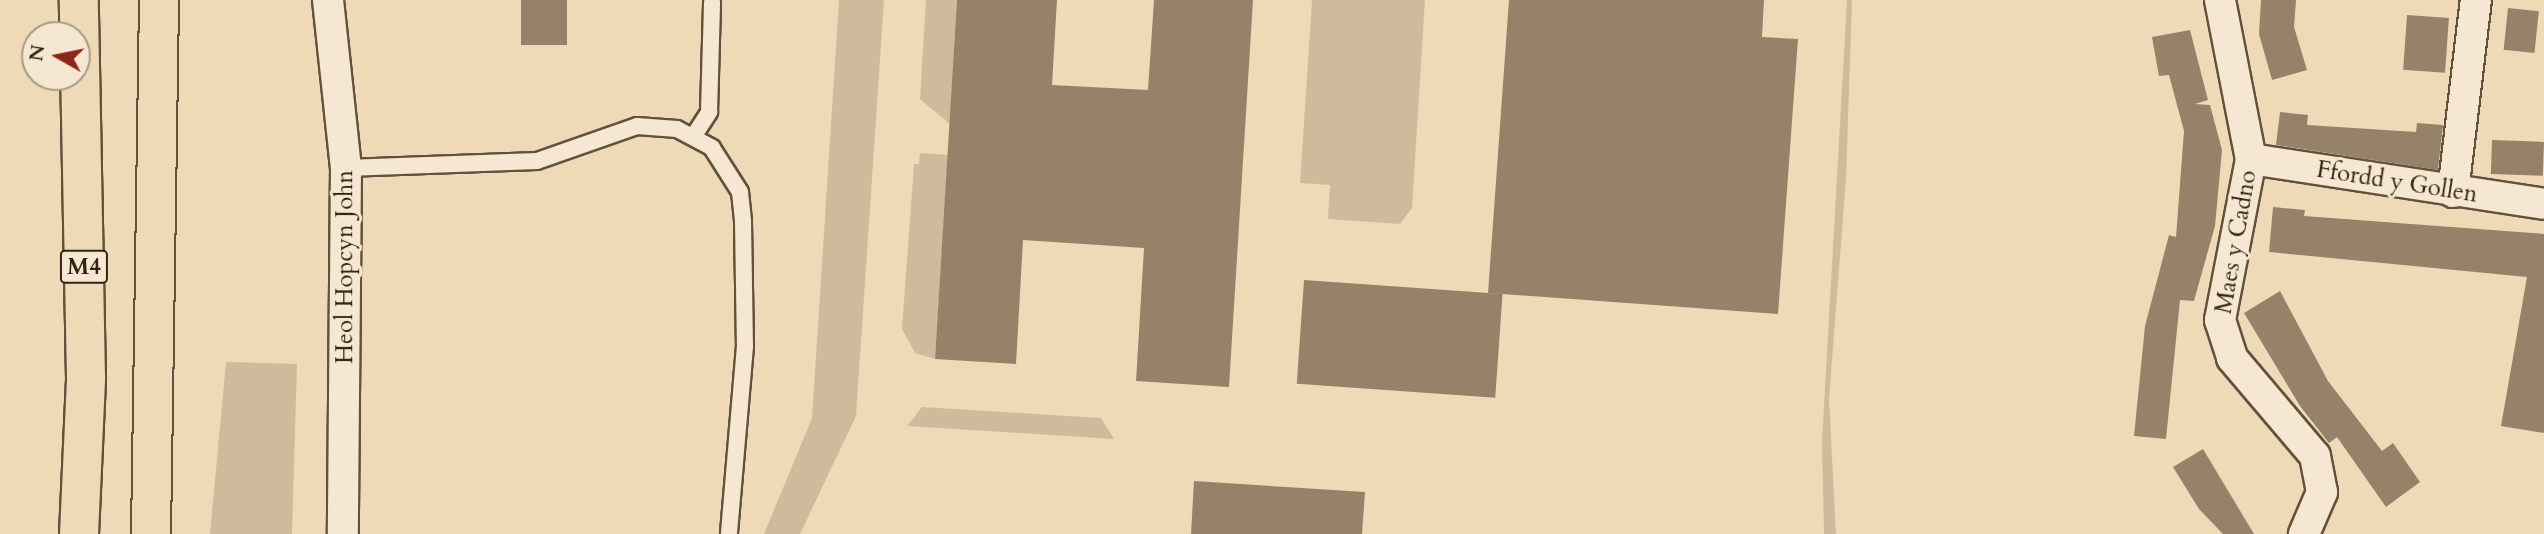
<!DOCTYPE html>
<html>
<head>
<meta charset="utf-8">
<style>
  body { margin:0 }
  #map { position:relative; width:2544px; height:534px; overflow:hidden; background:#efdab8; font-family:Cardo,serif }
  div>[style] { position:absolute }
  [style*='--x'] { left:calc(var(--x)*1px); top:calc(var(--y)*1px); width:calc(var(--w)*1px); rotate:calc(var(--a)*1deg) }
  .green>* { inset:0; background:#cfbb9c }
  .building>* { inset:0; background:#958269; transform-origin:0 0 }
  .roads { filter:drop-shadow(2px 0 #62513d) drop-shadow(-2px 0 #62513d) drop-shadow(0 2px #62513d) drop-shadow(0 -2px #62513d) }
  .lane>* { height:16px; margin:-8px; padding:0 8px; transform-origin:8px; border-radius:8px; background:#f5e7d1 }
  .street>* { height:30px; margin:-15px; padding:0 15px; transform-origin:15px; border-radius:15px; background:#f5e7d1 }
  .highway>* { height:38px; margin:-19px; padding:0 19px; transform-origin:19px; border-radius:19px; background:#efdab8 }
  span { translate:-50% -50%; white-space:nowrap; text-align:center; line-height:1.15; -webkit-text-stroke:6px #f5e7d1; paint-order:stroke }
  .shield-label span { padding:2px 5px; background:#f5e7d1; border:2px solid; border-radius:5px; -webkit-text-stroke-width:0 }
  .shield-label { font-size:23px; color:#332314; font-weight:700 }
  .street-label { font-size:24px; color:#332314 }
  .north { position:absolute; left:21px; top:21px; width:70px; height:70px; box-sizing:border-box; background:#f5e7d1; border:2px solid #a79985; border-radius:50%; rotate:279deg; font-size:19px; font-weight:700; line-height:28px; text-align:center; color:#332314 }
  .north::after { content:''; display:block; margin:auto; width:24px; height:32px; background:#8f2418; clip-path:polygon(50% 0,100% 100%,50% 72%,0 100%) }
</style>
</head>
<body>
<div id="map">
  <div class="green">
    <div style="clip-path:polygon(839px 0,884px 0,856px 416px,800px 534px,764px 534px,812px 418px)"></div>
    <div style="clip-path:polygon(926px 0,957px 0,950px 124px,920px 99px)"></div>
    <div style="clip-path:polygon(1312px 0,1425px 0,1412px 208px,1400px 224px,1328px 219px,1330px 185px,1300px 183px)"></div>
    <div style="clip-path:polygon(1847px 0,1852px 0,1846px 179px,1829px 399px,1836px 534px,1824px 534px,1822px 441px)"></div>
    <div style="clip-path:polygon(920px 153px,948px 155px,935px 359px,915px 353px,902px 329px,914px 164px,919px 164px)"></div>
    <div style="clip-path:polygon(226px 362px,297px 364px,292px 534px,210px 534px)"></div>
    <div style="clip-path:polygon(922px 407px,1101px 418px,1114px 439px,907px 426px)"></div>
  </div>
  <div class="building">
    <div style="left:521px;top:0;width:46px;height:45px"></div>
    <div style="clip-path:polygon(957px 0,1057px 0,1052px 85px,1148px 90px,1154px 0,1253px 0,1229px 387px,1136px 381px,1144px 248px,1023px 240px,1016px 364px,935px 359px)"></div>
    <div style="clip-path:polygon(1509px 0,1764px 0,1762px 37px,1798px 39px,1778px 314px,1488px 293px)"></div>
    <div style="clip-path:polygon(2261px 0,2296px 0,2294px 27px,2307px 70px,2272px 80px,2259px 34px)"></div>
    <div style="left:2508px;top:8px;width:31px;height:42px;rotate:6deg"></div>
    <div style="left:2407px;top:15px;width:42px;height:55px;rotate:4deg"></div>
    <div style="clip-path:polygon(2190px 30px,2208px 100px,2195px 104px,2210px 105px,2222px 150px,2215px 226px,2194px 301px,2180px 300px,2166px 439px,2134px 436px,2145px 326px,2169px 235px,2176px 237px,2184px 131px,2169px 75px,2159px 76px,2152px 37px)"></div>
    <div style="clip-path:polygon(2280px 112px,2308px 115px,2307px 125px,2416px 132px,2417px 123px,2443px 125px,2438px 170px,2276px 145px)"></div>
    <div style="left:2492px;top:140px;width:52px;height:34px;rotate:2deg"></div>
    <div style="clip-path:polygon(2273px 207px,2305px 210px,2304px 216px,2544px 234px,2544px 433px,2501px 426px,2527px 277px,2269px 252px)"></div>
    <div style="left:1304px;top:280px;width:199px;height:104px;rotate:4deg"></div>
    <div style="clip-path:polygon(2280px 291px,2328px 381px,2382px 451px,2393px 443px,2420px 482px,2386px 507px,2337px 437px,2329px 443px,2300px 406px,2244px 313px)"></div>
    <div style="clip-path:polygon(2203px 449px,2254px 534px,2223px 534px,2199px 509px,2173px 467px)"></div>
    <div style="clip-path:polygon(1194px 481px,1365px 492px,1362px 534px,1191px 534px)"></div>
  </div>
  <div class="roads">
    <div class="lane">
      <div style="--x:693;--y:137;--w:30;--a:-57"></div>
      <div style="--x:709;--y:112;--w:110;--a:-88.4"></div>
      <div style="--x:346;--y:168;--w:191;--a:-2.1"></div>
      <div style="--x:537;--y:161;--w:106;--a:-19.3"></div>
      <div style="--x:637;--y:126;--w:40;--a:4.3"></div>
      <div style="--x:677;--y:129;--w:40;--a:28"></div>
      <div style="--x:712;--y:148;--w:52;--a:57.5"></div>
      <div style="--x:740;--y:192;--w:30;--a:84"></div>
      <div style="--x:743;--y:222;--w:124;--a:89.1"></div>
      <div style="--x:745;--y:346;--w:189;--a:94.9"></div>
    </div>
    <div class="street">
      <div style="--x:328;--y:0;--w:169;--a:83.9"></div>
      <div style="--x:346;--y:168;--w:366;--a:90.5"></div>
      <div style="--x:2220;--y:0;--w:162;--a:79"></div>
      <div style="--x:2251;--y:159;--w:164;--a:100.9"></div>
      <div style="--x:2220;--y:320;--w:40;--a:72"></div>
      <div style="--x:2232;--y:358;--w:128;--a:49.7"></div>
      <div style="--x:2315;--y:456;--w:37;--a:79"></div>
      <div style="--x:2322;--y:492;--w:46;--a:113.2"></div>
      <div style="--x:2251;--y:159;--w:296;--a:8.7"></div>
      <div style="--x:2453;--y:192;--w:193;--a:-83.2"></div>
    </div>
    <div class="highway">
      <div style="--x:79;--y:534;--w:156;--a:-87.4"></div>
      <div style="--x:86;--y:378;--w:378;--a:-91.1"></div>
      <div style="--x:151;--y:534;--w:534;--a:-89.14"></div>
    </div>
  </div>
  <div class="shield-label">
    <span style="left:84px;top:267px">M4</span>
  </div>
  <div class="street-label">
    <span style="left:2397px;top:182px;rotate:9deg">Ffordd y Gollen</span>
    <span style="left:2236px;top:242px;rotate:-80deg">Maes y Cadno</span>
    <span style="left:345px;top:267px;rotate:-90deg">Heol Hopcyn John</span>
  </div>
  <div class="north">N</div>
</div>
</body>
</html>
